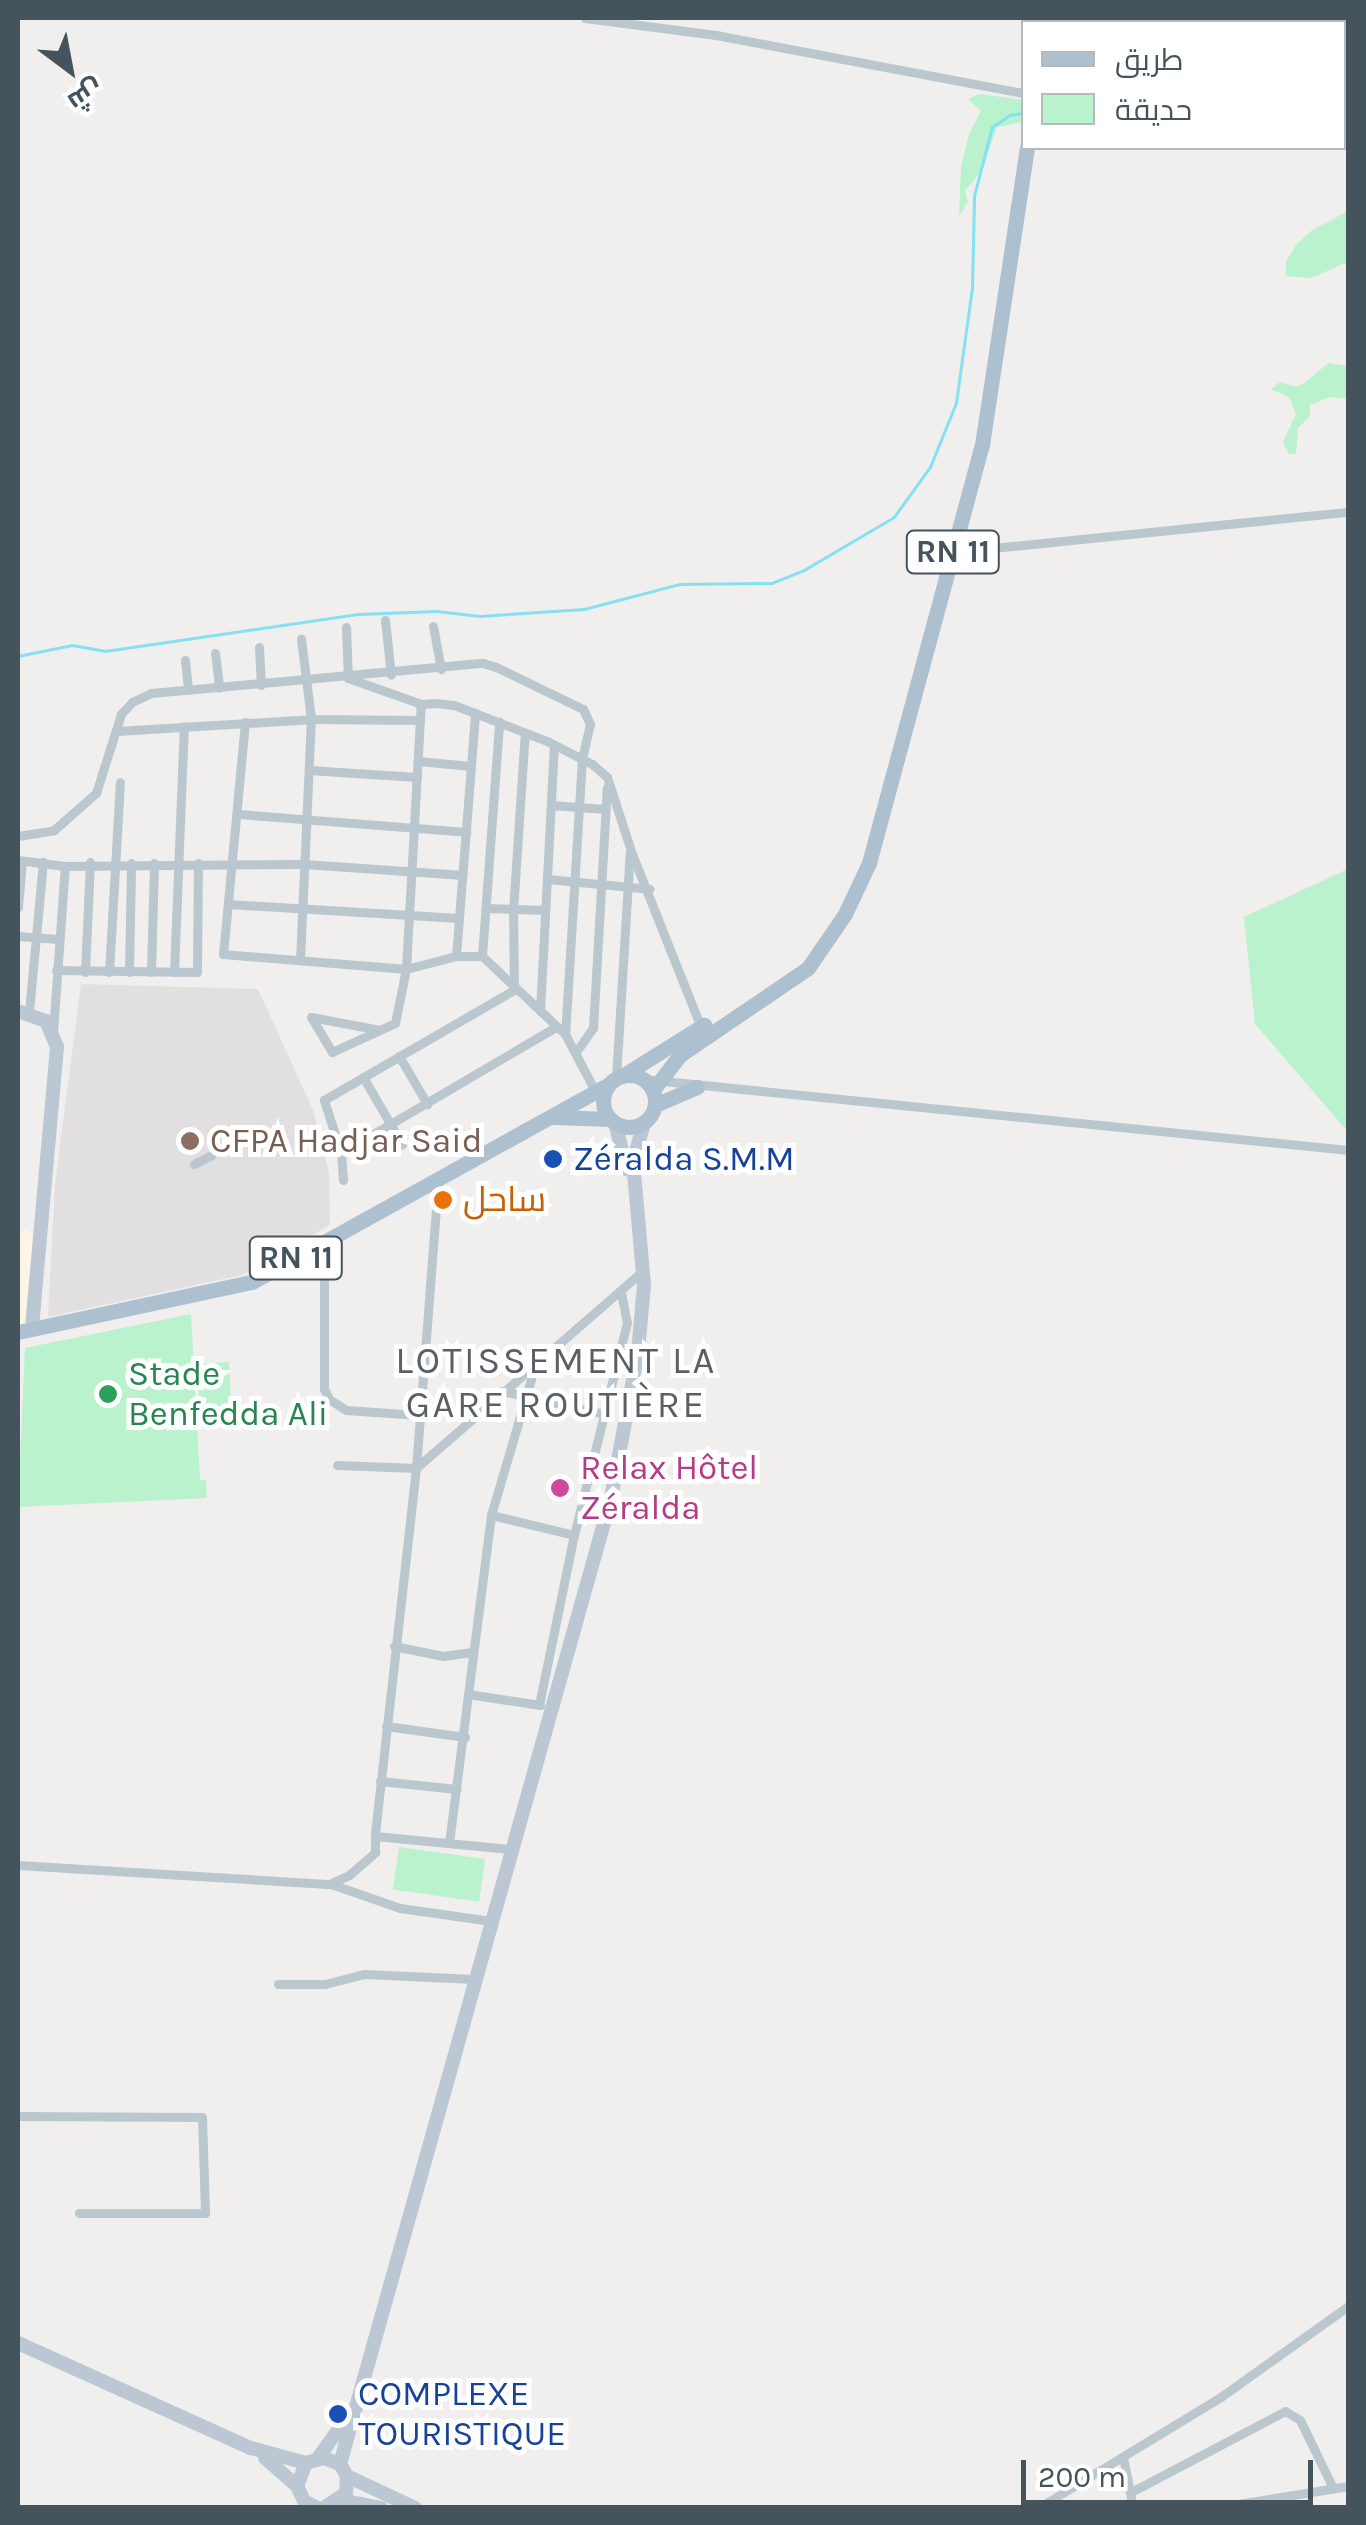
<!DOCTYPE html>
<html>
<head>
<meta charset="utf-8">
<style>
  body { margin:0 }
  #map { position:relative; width:1366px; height:2525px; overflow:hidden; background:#f1eeee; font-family:Karla,Cairo,sans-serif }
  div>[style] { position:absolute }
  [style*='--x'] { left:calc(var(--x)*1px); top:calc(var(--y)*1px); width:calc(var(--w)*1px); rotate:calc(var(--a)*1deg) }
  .commercial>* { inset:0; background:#fdf5e6 }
  .education>* { inset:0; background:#e2dfe0 }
  .green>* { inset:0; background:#b9f2cc; transform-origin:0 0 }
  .stream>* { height:2.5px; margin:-1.25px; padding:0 1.25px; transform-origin:1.25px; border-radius:1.25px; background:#84e1f2 }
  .minor>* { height:9px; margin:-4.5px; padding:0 4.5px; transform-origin:4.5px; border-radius:4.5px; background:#bbc7ce }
  .secondary>* { height:14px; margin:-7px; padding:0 7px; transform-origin:7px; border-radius:7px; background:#bbc8d4 }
  .primary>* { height:15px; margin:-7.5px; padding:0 7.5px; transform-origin:7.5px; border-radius:7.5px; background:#acc0cf }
  .primary>.ring { margin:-7.5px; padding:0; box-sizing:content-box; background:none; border:15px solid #acc0cf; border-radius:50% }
  .dots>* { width:28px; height:28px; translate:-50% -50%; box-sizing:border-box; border:5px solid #fff; border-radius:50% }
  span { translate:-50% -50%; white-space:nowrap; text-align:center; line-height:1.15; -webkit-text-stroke:10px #fff; paint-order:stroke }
  .shield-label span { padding:2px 8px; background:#fff; border:2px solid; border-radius:8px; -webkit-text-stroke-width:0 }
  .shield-label { font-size:32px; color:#45535d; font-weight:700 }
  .education-label { font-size:35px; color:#785e54 }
  .left { translate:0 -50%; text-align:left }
  .transit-label { font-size:35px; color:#164399 }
  .food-label { font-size:35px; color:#c56008 }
  .leisure-label { font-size:35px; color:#27864d }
  .hotel-label { font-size:35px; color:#b23c85 }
  .neighbourhood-label { font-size:38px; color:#5a5f64; letter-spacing:2.5px }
  .frame { position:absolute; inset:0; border:20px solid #45535d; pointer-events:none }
  .legend { position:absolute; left:1021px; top:20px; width:325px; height:130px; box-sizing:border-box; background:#fff; border:2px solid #b5babe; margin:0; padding:12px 18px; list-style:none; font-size:30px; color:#45535d }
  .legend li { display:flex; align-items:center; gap:20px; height:50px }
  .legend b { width:50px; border:2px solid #b5babe }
  .north { position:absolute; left:20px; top:20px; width:100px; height:100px; -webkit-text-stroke:8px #fff; paint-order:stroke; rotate:148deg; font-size:28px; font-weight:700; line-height:40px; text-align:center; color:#45535d }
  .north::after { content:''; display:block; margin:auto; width:35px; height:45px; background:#45535d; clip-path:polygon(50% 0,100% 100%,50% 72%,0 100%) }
  .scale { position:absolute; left:1021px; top:2460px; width:292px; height:45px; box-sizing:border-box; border:5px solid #45535d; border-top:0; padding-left:12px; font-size:30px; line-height:35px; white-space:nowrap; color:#45535d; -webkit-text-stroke:8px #fff; paint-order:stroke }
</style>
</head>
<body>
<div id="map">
  <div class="commercial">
    <div style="clip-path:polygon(26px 1230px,33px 1235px,28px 1324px,18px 1327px,18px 1232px)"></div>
  </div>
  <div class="education">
    <div style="clip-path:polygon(81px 984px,258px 989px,313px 1110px,329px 1172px,330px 1225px,242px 1275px,48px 1317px,55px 1184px)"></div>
  </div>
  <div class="green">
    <div style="clip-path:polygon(979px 94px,1023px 100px,1022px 122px,997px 127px,982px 170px,965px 191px,968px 202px,959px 216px,961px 167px,969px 134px,981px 111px,968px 99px)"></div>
    <div style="clip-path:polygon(1348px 211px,1348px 262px,1311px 278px,1286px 276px,1286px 261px,1296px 245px,1311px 231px)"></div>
    <div style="clip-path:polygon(1328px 363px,1348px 366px,1348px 399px,1330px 397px,1310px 405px,1310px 416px,1298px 428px,1296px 454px,1289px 454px,1283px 442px,1296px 414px,1289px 397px,1271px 389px,1280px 382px,1296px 387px,1305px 383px)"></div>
    <div style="clip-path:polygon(1348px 869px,1348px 1132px,1255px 1024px,1244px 917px)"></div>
    <div style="clip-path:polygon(191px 1314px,200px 1480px,206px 1480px,207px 1498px,18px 1507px,25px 1348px)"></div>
    <div style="left:229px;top:1362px;width:60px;height:32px;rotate:87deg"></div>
    <div style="left:399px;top:1847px;width:87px;height:43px;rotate:8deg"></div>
  </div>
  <div class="stream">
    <div style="--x:1106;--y:22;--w:4;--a:-76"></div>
    <div style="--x:18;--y:656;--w:55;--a:-11.5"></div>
    <div style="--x:72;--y:645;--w:34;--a:10"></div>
    <div style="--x:105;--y:651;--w:257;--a:-8.3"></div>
    <div style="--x:359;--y:614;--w:77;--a:-2.2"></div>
    <div style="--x:436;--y:611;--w:44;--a:6.5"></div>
    <div style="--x:480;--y:616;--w:104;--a:-3.9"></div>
    <div style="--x:584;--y:609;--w:99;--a:-14.6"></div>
    <div style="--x:680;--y:584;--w:92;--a:-0.6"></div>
    <div style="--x:772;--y:583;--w:35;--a:-22"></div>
    <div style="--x:804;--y:570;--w:104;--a:-30.5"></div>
    <div style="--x:894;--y:517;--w:62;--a:-54.2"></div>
    <div style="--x:930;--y:467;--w:69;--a:-67.9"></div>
    <div style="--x:956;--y:403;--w:117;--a:-82.1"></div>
    <div style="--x:972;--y:287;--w:91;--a:-88.7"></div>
    <div style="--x:974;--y:196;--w:71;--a:-75.4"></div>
    <div style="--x:992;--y:127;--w:22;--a:-34"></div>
    <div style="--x:1010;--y:115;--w:13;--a:-9"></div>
  </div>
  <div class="minor">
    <div style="--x:585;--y:18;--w:132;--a:7.4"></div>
    <div style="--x:716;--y:35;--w:313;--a:10.7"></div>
    <div style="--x:953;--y:552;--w:397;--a:-5.8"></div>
    <div style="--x:385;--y:620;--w:55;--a:83.8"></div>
    <div style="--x:433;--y:626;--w:44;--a:79.5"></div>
    <div style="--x:346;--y:627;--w:51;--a:87.8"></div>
    <div style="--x:348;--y:678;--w:77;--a:19.6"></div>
    <div style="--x:259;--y:647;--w:38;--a:87"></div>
    <div style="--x:215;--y:653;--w:35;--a:83"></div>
    <div style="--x:185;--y:660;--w:30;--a:84"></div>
    <div style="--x:245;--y:722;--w:233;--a:95.4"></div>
    <div style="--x:223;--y:954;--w:184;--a:4.7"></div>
    <div style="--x:406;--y:969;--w:52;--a:-14.6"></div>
    <div style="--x:456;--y:956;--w:26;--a:0"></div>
    <div style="--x:482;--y:956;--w:114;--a:43.2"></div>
    <div style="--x:565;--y:1034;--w:64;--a:62.2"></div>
    <div style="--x:117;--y:731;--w:194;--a:-3.5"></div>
    <div style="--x:311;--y:719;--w:109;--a:0.5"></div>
    <div style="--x:418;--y:761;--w:53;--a:5.4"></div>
    <div style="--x:309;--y:770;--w:108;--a:3.7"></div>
    <div style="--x:551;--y:805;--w:55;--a:4.2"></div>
    <div style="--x:239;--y:814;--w:228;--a:4.5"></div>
    <div style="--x:18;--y:836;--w:36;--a:-9"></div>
    <div style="--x:54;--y:830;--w:56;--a:-41.4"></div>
    <div style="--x:96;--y:793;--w:83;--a:-72.4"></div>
    <div style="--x:121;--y:714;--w:16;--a:-47"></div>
    <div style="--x:132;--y:702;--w:21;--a:-25"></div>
    <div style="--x:151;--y:693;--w:333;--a:-5.2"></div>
    <div style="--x:483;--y:663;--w:14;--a:17"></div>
    <div style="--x:496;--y:667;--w:97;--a:25.8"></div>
    <div style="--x:583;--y:709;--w:17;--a:65"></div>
    <div style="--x:590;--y:724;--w:35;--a:103"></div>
    <div style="--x:582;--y:758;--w:277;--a:93.5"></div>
    <div style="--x:18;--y:860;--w:47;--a:7.3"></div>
    <div style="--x:65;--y:866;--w:239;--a:-0.5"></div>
    <div style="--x:304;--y:864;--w:159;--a:4"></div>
    <div style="--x:547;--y:879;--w:103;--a:5.5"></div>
    <div style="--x:228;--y:904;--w:231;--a:3.5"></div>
    <div style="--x:18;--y:907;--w:46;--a:-85"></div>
    <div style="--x:486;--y:908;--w:59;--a:1.9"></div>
    <div style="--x:18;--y:936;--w:40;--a:4.3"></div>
    <div style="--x:456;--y:956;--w:244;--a:-85.5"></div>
    <div style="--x:482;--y:956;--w:235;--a:-85.8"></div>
    <div style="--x:300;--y:960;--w:241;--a:-87.4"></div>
    <div style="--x:311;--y:719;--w:81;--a:-97.1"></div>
    <div style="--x:56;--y:970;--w:141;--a:0.8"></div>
    <div style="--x:197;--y:972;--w:109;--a:-89.5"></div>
    <div style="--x:85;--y:972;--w:110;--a:-87.4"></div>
    <div style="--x:109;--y:972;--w:190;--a:-86.7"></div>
    <div style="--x:129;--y:972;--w:109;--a:-88.9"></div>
    <div style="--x:151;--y:972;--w:109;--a:-88.4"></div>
    <div style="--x:174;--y:972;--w:246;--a:-87.7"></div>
    <div style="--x:540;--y:1011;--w:266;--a:-87"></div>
    <div style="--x:29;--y:1012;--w:151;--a:-84.7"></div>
    <div style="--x:380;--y:1030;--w:70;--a:-169.3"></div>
    <div style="--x:311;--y:1017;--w:41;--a:59"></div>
    <div style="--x:332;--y:1052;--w:69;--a:-24.7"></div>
    <div style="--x:395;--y:1023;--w:55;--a:-78.5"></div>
    <div style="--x:406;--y:969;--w:265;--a:-86.8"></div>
    <div style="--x:421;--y:704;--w:14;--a:-4"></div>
    <div style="--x:435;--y:703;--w:19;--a:6"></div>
    <div style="--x:454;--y:705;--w:100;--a:21.2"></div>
    <div style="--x:547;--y:741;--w:51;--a:27.1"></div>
    <div style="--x:592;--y:764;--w:20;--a:41"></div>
    <div style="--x:607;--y:777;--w:81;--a:72"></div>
    <div style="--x:632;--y:854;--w:186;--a:68.3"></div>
    <div style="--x:53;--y:1032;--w:166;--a:-85.9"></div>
    <div style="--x:576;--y:1052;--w:29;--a:-55"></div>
    <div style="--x:593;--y:1028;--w:241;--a:-86.7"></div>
    <div style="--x:399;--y:1056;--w:56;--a:59.7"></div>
    <div style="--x:363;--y:1077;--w:78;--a:59.8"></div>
    <div style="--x:616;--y:1078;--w:226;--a:-86.5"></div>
    <div style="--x:643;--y:1079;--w:709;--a:5.75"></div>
    <div style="--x:341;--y:1153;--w:249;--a:-30.4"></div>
    <div style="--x:194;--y:1164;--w:20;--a:-27"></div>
    <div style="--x:343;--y:1180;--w:27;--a:-94"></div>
    <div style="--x:341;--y:1153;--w:56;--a:-107.8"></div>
    <div style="--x:324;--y:1100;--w:220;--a:-30.1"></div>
    <div style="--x:514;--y:990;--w:79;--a:-90.7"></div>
    <div style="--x:513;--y:911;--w:179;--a:-86.2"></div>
    <div style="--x:438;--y:1182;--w:287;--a:94.4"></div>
    <div style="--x:416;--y:1468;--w:370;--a:96.4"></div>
    <div style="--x:375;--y:1836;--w:137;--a:5.5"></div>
    <div style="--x:324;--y:1242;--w:147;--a:90"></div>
    <div style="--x:324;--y:1389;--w:11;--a:63"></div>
    <div style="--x:329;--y:1399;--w:20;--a:33"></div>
    <div style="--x:346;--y:1410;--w:73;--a:3.9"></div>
    <div style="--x:502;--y:1391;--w:106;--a:12.6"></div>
    <div style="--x:337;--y:1465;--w:79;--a:2.2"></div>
    <div style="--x:416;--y:1468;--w:294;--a:-41"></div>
    <div style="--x:491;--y:1515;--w:85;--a:13.5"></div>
    <div style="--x:394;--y:1646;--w:50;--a:11.5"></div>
    <div style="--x:443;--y:1656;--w:29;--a:-8"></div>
    <div style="--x:468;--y:1694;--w:73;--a:8.7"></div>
    <div style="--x:539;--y:1705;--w:174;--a:-78.4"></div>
    <div style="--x:574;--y:1535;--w:219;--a:-76"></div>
    <div style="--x:627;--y:1323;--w:33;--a:-101"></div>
    <div style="--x:386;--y:1726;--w:80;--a:7.9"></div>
    <div style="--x:380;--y:1781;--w:77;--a:5.9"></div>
    <div style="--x:449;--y:1843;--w:331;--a:-82.7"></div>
    <div style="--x:491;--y:1515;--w:159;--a:-73.6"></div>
    <div style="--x:18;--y:1865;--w:314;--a:3.5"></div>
    <div style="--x:331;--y:1884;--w:73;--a:19.2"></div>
    <div style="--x:400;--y:1908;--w:92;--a:8.1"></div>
    <div style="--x:329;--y:1884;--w:22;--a:-24"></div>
    <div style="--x:349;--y:1875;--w:35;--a:-41"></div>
    <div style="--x:375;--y:1852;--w:16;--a:-90"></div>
    <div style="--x:278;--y:1984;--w:47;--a:0"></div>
    <div style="--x:325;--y:1984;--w:40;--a:-14.4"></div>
    <div style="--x:364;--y:1974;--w:110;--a:2.6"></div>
    <div style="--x:18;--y:2116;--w:184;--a:0.3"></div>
    <div style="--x:202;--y:2117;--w:96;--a:88.2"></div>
    <div style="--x:205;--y:2213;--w:126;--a:180"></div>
    <div style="--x:1123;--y:2457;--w:52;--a:78.9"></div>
    <div style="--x:1131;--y:2492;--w:174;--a:-27.7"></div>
    <div style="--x:1285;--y:2411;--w:17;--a:31"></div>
    <div style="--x:1300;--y:2420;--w:76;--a:64.1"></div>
    <div style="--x:1038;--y:2508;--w:215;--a:-31.3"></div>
    <div style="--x:1222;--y:2396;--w:155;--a:-35.5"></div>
    <div style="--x:1214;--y:2508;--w:136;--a:-9.3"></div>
  </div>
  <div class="secondary">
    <div style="--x:18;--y:1011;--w:30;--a:20"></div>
    <div style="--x:46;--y:1021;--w:28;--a:67"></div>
    <div style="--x:57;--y:1047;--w:283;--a:95.1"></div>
    <div style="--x:615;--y:1123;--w:48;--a:75.4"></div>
    <div style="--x:18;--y:2343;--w:256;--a:24.3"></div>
    <div style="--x:251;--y:2448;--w:57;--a:15.3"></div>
    <div style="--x:265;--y:2458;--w:43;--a:41.2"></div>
    <div style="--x:297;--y:2486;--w:17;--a:65"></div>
    <div style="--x:304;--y:2501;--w:15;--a:28"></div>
    <div style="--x:318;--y:2458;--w:48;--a:-54.3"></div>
    <div style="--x:340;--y:2464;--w:1003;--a:-74.33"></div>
    <div style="--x:611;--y:1498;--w:148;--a:-79.5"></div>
    <div style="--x:638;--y:1352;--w:67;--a:-84.9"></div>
    <div style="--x:644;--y:1285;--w:123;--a:-95.1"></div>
    <div style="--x:633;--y:1162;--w:41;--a:-74.2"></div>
    <div style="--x:347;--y:2476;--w:75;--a:25.2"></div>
    <div style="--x:297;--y:2486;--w:25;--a:-69"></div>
    <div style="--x:306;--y:2463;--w:19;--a:-16"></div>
    <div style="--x:324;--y:2458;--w:17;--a:21"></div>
    <div style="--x:340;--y:2464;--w:14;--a:60"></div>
    <div style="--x:347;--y:2476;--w:17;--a:93"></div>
    <div style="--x:346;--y:2493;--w:27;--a:146"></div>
    <div style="--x:341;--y:2500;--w:41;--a:11.3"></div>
  </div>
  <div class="primary">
    <div style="--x:1045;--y:22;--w:4;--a:-76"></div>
    <div class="ring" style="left:603px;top:1075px;width:37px;height:37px"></div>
    <div style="--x:622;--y:1076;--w:97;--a:-31.9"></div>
    <div style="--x:653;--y:1090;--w:44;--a:-52.4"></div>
    <div style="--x:680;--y:1055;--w:155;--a:-34.2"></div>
    <div style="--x:808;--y:968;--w:65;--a:-55.6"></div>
    <div style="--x:845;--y:914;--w:56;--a:-64.8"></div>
    <div style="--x:869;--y:863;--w:433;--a:-74.9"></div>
    <div style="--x:982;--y:445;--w:300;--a:-81.4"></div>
    <div style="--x:655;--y:1105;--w:46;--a:-23.2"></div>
    <div style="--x:554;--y:1117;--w:56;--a:2"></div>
    <div style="--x:18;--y:1332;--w:239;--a:-12.1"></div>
    <div style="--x:252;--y:1282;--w:408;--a:-29"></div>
  </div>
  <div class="dots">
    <div style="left:190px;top:1141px;background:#8d6e63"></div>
    <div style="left:553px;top:1159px;background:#1a4fb4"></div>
    <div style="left:443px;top:1200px;background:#e8710a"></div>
    <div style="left:108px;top:1394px;background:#2e9e5b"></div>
    <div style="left:560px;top:1488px;background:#d1479c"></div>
    <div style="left:338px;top:2414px;background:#1a4fb4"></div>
  </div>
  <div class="shield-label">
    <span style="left:953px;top:552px">RN 11</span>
    <span style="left:296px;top:1258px">RN 11</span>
  </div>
  <div class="education-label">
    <span class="left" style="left:210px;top:1141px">CFPA Hadjar Said</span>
  </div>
  <div class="transit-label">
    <span class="left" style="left:573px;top:1159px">Zéralda S.M.M</span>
    <span class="left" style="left:358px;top:2414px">COMPLEXE<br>TOURISTIQUE</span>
  </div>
  <div class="food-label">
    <span class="left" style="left:463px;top:1200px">ساحل</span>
  </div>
  <div class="leisure-label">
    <span class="left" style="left:128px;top:1394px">Stade<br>Benfedda Ali</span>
  </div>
  <div class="hotel-label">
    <span class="left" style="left:580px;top:1488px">Relax Hôtel<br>Zéralda</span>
  </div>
  <div class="neighbourhood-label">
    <span style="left:556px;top:1383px">LOTISSEMENT LA<br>GARE ROUTIÈRE</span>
  </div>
  <div class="frame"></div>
  <ul class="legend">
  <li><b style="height:12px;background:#acc0cf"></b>طريق</li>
  <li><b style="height:28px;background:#b9f2cc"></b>حديقة</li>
  </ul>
  <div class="north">ش</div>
  <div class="scale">200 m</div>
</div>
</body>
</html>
